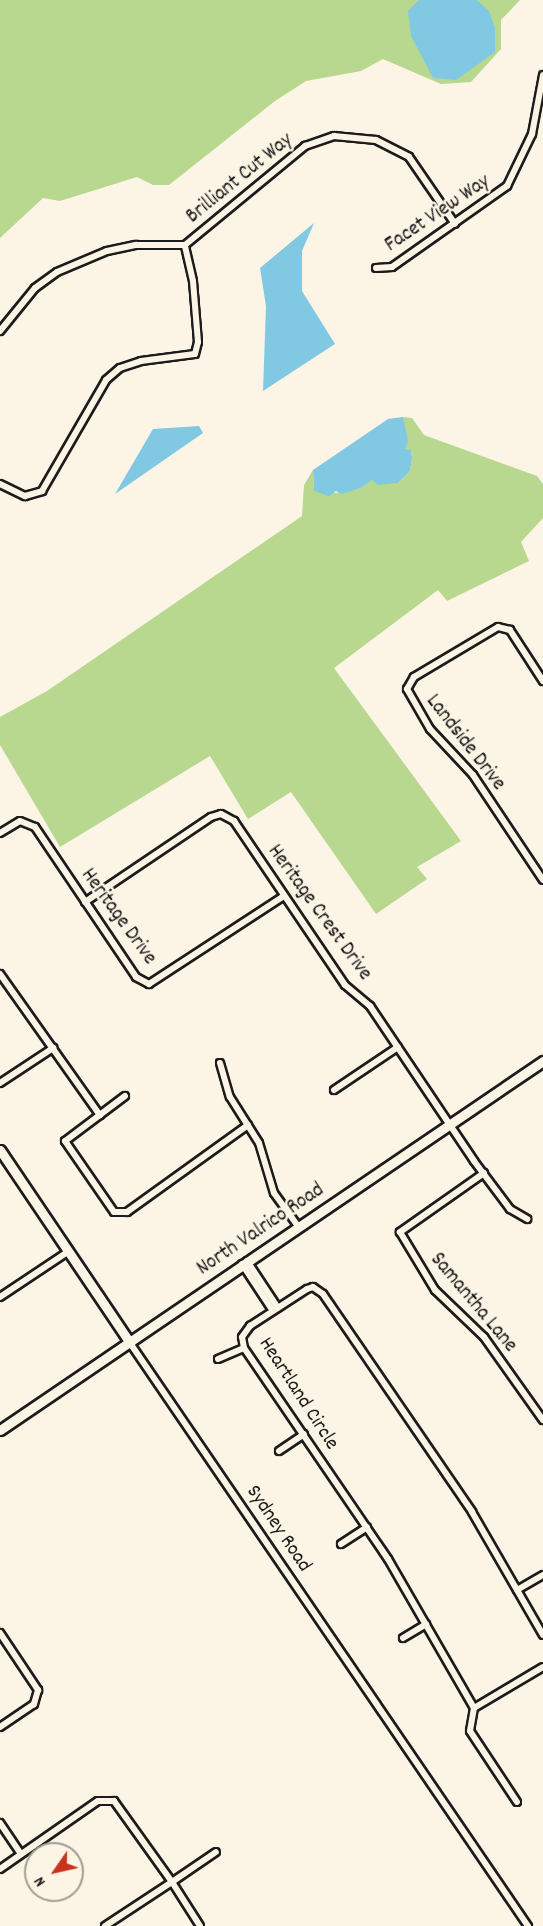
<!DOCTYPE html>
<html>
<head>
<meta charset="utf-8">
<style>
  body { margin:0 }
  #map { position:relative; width:543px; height:1926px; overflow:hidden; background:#fcf5e5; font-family:Dekko,sans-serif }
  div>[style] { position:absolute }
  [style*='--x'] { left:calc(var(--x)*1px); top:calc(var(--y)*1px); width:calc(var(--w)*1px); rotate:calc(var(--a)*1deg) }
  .green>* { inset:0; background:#b8d78f }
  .water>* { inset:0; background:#81c8e2 }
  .roads { filter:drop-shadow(2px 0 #1c1c1c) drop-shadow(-2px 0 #1c1c1c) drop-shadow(0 2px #1c1c1c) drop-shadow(0 -2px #1c1c1c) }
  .street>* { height:6px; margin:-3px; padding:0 3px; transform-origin:3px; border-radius:3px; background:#fcf5e5 }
  .secondary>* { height:9px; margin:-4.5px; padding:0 4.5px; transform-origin:4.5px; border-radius:4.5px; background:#fcf5e5 }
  span { translate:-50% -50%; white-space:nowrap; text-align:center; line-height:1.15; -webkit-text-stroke:5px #fcf5e5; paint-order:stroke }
  .street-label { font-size:21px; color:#1c1c1c }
  .north { position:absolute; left:24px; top:1842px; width:60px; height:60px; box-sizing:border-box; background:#fcf5e5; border:2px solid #a29e95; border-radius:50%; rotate:236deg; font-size:16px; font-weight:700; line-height:24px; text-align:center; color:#1c1c1c }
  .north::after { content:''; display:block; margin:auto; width:21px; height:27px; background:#c8321e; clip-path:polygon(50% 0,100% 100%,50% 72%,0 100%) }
</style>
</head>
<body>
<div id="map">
  <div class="green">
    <div style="clip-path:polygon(0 0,520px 0,501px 20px,501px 49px,471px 82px,441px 84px,383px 59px,361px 71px,306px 81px,275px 101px,169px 185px,153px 185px,137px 177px,60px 201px,43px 198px,0 238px)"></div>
    <div style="clip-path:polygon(403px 417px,412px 418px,424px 435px,537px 476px,543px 484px,543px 518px,521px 542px,529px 561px,447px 601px,438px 590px,334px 668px,461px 841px,417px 867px,427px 879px,376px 914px,291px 792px,248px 819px,210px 756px,60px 847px,0 745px,0 717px,47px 691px,302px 516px,304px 485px,313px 470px,314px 491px,341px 493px,361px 488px,371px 480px,398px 483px,410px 471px,412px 458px,411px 450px,405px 450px)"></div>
  </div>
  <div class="water">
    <div style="clip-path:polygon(419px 0,477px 0,489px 11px,495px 28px,495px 52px,456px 80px,433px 78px,411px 36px,408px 11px)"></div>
    <div style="clip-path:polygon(314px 223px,302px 251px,302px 291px,335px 344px,263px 391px,266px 306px,260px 268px)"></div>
    <div style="clip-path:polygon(403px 417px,408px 441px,405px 449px,411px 450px,412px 458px,410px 471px,398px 483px,378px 485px,372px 480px,361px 488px,341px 494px,336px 491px,329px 496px,314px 491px,313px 470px,388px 419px)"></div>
    <div style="clip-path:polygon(199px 426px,203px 433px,115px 494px,153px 429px)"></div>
  </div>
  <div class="roads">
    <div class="street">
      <div style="--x:376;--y:268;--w:16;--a:-4"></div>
      <div style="--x:392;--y:267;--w:141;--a:-35.2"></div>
      <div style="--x:507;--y:186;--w:58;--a:-64.3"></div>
      <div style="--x:532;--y:134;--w:60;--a:-79.4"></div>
      <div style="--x:0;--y:331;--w:55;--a:-50.9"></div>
      <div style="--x:35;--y:288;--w:27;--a:-36"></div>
      <div style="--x:57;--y:272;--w:54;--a:-22.8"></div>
      <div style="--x:107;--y:251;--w:30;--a:-12"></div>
      <div style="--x:136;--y:245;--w:49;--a:0"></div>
      <div style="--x:185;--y:245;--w:156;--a:-39.5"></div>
      <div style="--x:305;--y:146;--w:31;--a:-19"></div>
      <div style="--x:334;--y:136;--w:42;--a:5.4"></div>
      <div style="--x:376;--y:140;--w:37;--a:27"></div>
      <div style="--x:409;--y:157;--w:81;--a:55.5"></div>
      <div style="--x:0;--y:484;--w:28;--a:26"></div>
      <div style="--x:25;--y:496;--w:18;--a:-16"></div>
      <div style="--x:42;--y:491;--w:128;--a:-60"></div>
      <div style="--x:106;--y:380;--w:18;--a:-41"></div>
      <div style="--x:120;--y:368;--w:22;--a:-18"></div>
      <div style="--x:141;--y:361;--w:54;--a:-7.4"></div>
      <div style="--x:195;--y:354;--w:12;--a:-76"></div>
      <div style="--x:198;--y:342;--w:61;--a:-94.7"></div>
      <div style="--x:193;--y:281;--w:37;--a:-103"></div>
      <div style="--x:543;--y:681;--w:61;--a:-122.9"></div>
      <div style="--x:510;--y:630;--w:12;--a:-166"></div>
      <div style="--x:498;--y:627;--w:98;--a:149.2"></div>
      <div style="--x:414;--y:677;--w:14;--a:120"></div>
      <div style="--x:407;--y:689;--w:46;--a:60.1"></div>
      <div style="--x:430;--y:729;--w:63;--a:46.9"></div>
      <div style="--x:473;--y:775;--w:126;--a:56.3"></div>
      <div style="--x:0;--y:833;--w:23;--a:-31"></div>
      <div style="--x:20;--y:821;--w:16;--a:22"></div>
      <div style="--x:35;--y:827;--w:181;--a:56"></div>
      <div style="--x:136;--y:977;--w:15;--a:28"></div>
      <div style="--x:149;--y:984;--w:161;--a:-33.1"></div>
      <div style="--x:85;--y:902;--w:152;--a:-34"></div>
      <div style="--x:211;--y:817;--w:10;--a:-17"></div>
      <div style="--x:221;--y:814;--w:15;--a:28"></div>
      <div style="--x:234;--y:821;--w:198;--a:55.9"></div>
      <div style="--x:345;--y:985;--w:33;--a:40"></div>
      <div style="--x:370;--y:1006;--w:187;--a:56.1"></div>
      <div style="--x:474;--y:1161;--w:60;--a:53.1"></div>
      <div style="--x:510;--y:1209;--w:20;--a:30"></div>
      <div style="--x:0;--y:974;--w:173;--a:54.7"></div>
      <div style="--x:220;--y:1063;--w:35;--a:74"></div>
      <div style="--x:230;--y:1097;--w:54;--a:57.8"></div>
      <div style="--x:259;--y:1143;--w:52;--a:73.3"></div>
      <div style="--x:274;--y:1193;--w:41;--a:54"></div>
      <div style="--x:0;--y:1083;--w:64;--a:-33.4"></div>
      <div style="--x:334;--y:1090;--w:77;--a:-33.9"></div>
      <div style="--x:125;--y:1096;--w:75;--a:143.1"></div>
      <div style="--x:65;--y:1141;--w:86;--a:55.4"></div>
      <div style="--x:114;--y:1212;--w:13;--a:0"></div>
      <div style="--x:127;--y:1212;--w:149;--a:-35.7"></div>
      <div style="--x:484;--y:1173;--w:103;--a:144.9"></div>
      <div style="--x:400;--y:1232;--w:68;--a:58.9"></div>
      <div style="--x:435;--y:1290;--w:68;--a:43.8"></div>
      <div style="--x:484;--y:1337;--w:102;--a:54.6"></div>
      <div style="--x:247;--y:1261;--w:56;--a:56.6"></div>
      <div style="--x:242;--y:1264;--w:56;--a:56.6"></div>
      <div style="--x:0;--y:1297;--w:83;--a:-33.7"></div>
      <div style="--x:130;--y:1343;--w:706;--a:55.68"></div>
      <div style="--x:218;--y:1359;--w:28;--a:-23"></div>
      <div style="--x:279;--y:1451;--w:30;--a:-34"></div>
      <div style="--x:341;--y:1544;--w:31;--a:-33"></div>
      <div style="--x:517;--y:1590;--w:30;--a:-30"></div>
      <div style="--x:0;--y:1633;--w:69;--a:56.3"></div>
      <div style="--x:38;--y:1690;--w:15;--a:106"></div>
      <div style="--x:34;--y:1704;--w:41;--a:145.9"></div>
      <div style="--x:403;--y:1638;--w:27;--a:-31"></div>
      <div style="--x:474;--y:1708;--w:172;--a:-120"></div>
      <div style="--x:388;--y:1559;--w:255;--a:-124.3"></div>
      <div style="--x:244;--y:1348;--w:11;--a:-100"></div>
      <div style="--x:242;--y:1337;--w:14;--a:-54"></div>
      <div style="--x:250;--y:1326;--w:68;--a:-33"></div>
      <div style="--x:307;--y:1289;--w:6;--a:-18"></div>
      <div style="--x:313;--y:1287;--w:12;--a:35"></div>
      <div style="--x:323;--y:1294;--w:264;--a:55.6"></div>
      <div style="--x:472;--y:1512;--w:142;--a:60"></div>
      <div style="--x:474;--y:1708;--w:23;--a:100"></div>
      <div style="--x:470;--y:1731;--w:85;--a:56.5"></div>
      <div style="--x:474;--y:1708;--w:80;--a:-30.7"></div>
      <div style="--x:0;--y:1823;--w:37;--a:56"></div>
      <div style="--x:0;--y:1869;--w:119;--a:-34.8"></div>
      <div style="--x:98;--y:1801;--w:16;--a:0"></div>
      <div style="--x:114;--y:1801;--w:100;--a:54.4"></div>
      <div style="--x:172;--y:1882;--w:53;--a:-34.3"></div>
      <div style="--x:105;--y:1926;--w:80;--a:-33.3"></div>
      <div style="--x:172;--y:1882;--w:52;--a:57.5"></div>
    </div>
    <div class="secondary">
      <div style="--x:0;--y:1150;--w:233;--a:56"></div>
      <div style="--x:0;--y:1430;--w:657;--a:-34.2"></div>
    </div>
  </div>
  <div class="street-label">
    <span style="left:240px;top:179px;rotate:-39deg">Brilliant Cut Way</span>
    <span style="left:438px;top:214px;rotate:-34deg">Facet View Way</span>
    <span style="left:465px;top:743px;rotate:52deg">Landside Drive</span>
    <span style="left:319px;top:913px;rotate:54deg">Heritage Crest Drive</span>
    <span style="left:118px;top:917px;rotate:54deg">Heritage Drive</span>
    <span style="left:261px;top:1230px;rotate:-34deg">North Valrico Road</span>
    <span style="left:473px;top:1303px;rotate:50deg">Samantha Lane</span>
    <span style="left:298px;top:1394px;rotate:57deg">Heartland Circle</span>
    <span style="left:278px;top:1529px;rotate:56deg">Sydney Road</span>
  </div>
  <div class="north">N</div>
</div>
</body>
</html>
